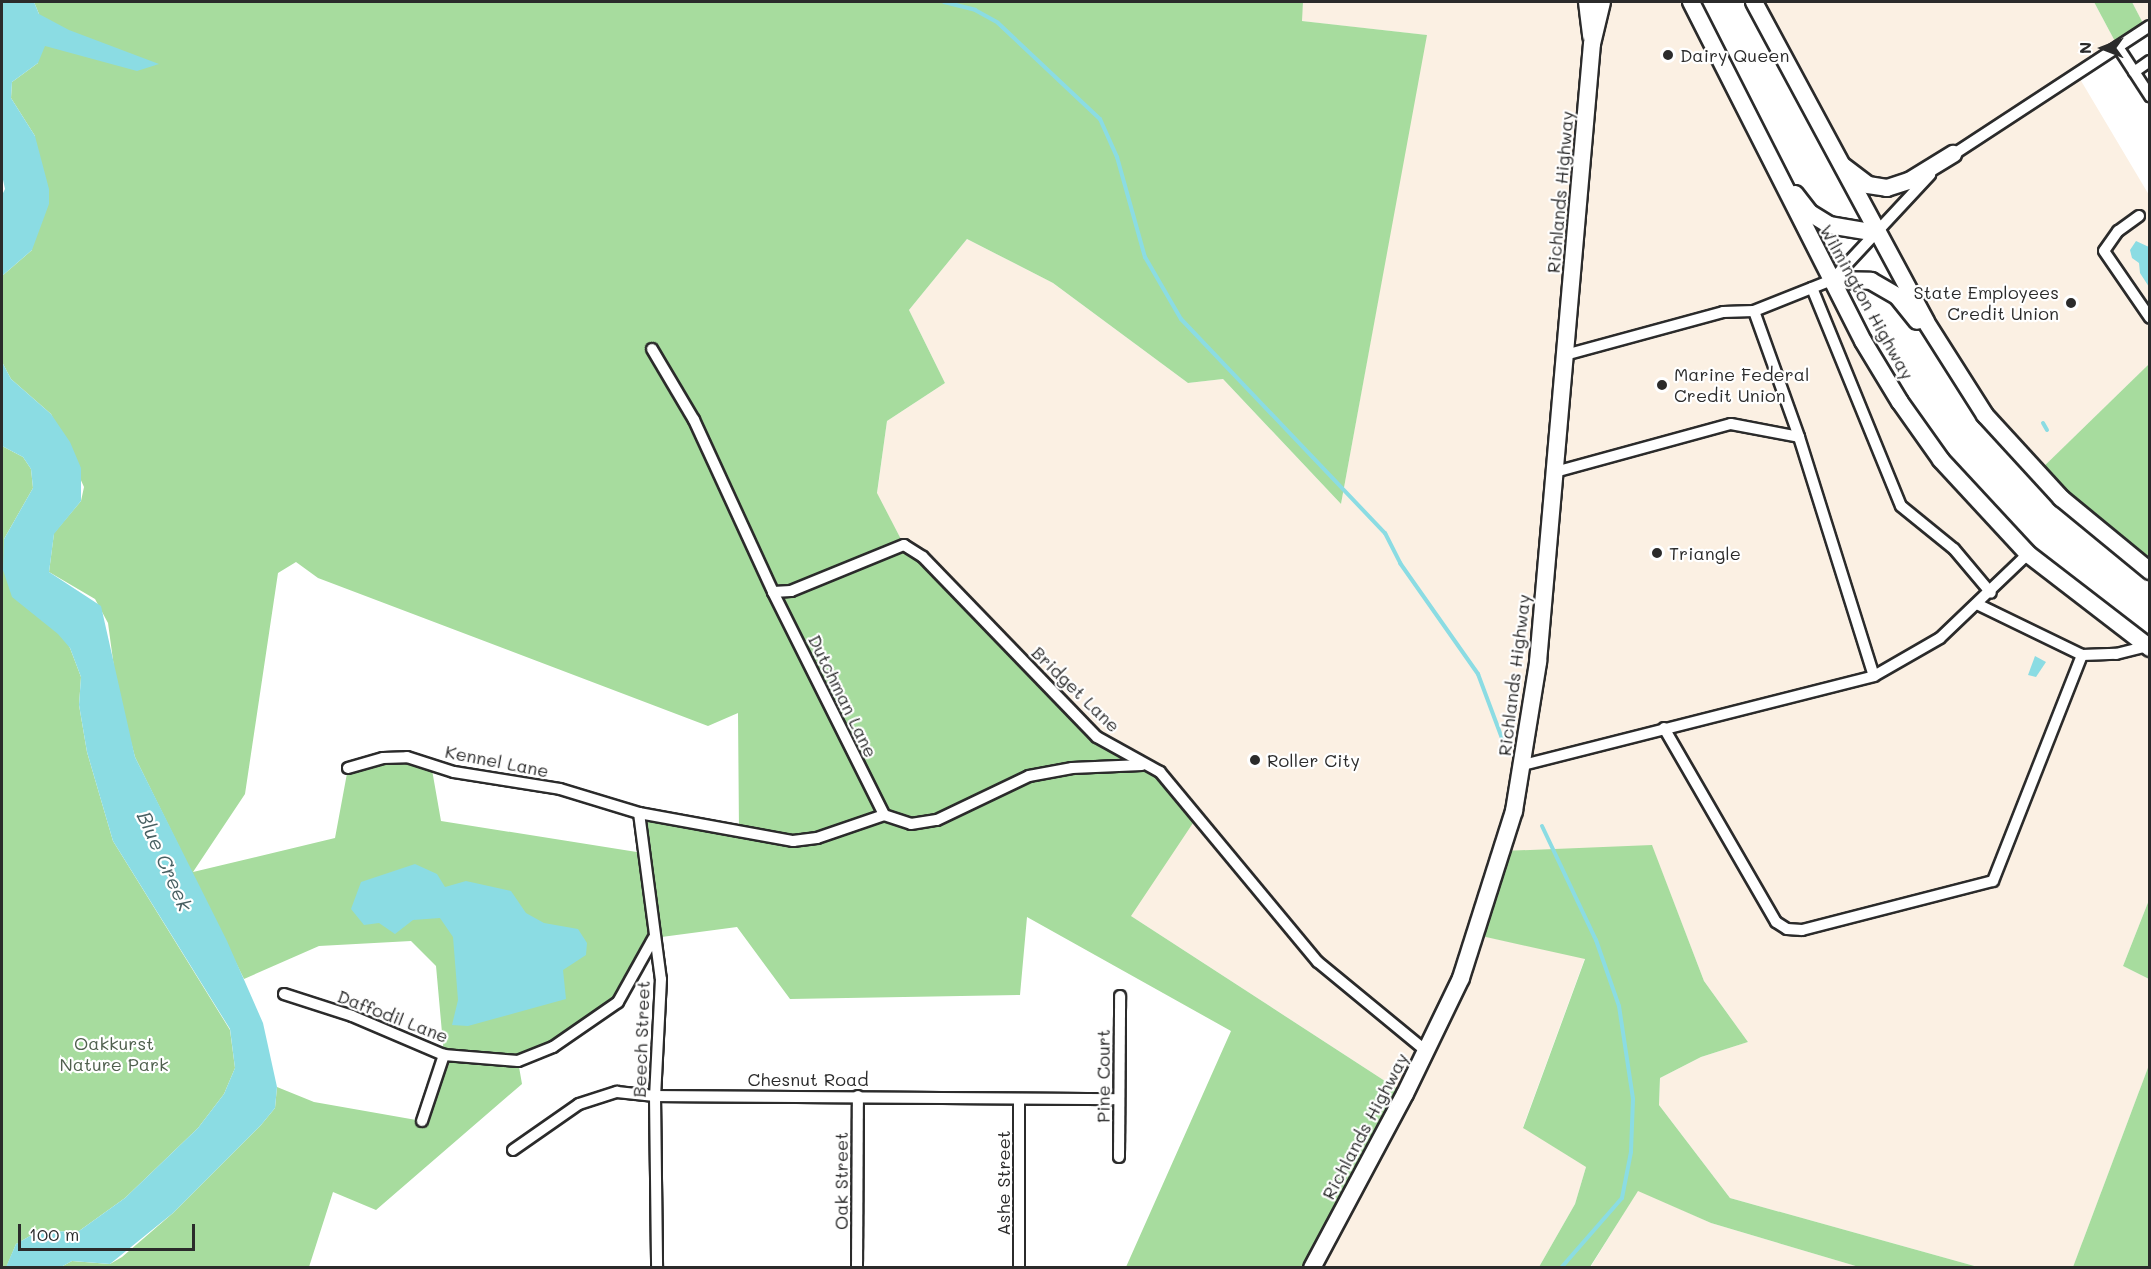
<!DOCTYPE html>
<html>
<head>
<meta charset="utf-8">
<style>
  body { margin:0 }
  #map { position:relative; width:2151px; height:1269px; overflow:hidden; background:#fff; font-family:Mali,sans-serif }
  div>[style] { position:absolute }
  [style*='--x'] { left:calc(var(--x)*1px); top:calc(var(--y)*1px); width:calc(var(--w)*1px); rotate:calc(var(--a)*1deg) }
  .built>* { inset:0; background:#fbf0e3 }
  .green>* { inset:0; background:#a7dc9e }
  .water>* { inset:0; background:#8bdce3 }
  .stream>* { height:4px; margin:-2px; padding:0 2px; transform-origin:2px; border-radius:2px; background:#8bdce3 }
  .roads { filter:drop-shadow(2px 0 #2b2b2b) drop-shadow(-2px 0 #2b2b2b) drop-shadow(0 2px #2b2b2b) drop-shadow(0 -2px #2b2b2b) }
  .minor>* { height:10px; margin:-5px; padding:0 5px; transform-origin:5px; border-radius:5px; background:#fff }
  .primary>* { height:16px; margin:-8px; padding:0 8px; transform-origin:8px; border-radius:8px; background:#fff }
  .dots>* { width:16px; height:16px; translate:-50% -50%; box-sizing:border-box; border:3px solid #fff; border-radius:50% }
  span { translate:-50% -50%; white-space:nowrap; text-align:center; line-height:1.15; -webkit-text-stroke:4.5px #fff; paint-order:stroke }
  .poi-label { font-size:18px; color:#2b2b2b }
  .left { translate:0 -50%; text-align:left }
  .right { translate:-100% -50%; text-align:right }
  .street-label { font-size:18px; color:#2b2b2b }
  .park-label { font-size:18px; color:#50604e }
  .water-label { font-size:20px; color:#486062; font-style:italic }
  .frame { position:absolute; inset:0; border:3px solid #2b2b2b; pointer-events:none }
  .north { position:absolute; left:2073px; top:18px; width:60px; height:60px; -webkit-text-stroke:4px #fff; paint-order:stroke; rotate:270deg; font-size:16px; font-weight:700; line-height:24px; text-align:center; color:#2b2b2b }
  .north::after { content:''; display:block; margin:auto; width:21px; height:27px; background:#2b2b2b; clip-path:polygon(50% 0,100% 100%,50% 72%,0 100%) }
  .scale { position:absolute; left:18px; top:1224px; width:177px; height:27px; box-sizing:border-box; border:3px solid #2b2b2b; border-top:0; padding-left:8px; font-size:18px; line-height:21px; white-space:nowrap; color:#2b2b2b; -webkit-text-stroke:4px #fff; paint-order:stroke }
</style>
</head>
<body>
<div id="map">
  <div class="built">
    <div style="clip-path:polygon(1303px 2px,1587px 2px,1592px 43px,1610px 2px,1691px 2px,1863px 341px,1980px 504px,2149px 648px,2149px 900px,2123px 966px,2149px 979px,2149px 1065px,2073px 1267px,1978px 1267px,1730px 1198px,1659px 1105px,1660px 1078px,1701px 1057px,1748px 1042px,1704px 981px,1652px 846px,1478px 935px,1585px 958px,1523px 1127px,1586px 1167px,1575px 1204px,1539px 1267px,1312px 1267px,1405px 1094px,1131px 916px,1097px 737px,904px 545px,877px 494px,887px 421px,945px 383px,909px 310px,967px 239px,1053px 283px,1188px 383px,1223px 379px,1341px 504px,1426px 35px,1301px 21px)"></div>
    <div style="clip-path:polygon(1754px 2px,2094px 2px,2118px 47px,2077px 74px,2149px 195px,2149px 364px,2036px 474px,1985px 415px)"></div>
    <div style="clip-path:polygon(2132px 2px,2149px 2px,2149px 26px,2146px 29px)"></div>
    <div style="clip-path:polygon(1638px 1190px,1711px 1223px,1859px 1267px,1590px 1268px)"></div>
  </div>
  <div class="green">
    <div style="clip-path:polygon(evenodd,34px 2px,1303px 2px,1302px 21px,1427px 35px,1341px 504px,1223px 379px,1188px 383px,1053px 283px,967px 239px,909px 310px,945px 383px,887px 421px,877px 493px,904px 545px,1097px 737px,1160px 772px,1197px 817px,1131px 916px,1405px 1094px,1312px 1267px,1126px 1267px,1231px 1031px,1027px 917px,1020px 995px,790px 999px,737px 927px,654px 938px,618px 1002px,591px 1023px,518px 1061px,522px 1084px,376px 1210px,333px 1192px,309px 1267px,61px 1267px,72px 1261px,110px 1264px,122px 1257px,173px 1213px,261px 1125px,275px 1108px,277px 1087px,314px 1102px,422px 1121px,444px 1055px,436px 966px,411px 941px,319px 946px,244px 979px,135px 757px,117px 690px,108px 623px,95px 599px,49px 572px,54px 533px,81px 501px,84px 487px,51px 414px,11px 379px,2px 362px,2px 276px,32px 250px,35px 136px,11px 98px,12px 82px,38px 63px,39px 14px,34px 2px,296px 562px,318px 578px,708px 726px,738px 713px,739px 831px,639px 813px,643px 853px,441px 821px,431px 764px,383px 758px,348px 768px,335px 838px,193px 872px,245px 794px,278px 573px,296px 562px)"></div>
    <div style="clip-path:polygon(2094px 2px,2132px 2px,2146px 29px,2118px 47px)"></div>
    <div style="clip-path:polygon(2149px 364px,2149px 571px,2036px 474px)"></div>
    <div style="clip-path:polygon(2px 446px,23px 457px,31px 469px,33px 488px,4px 539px,70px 648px,81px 677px,79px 705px,87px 752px,113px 841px,230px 1030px,235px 1068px,224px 1094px,198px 1128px,125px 1198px,79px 1231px,37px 1232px,16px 1244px,6px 1268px,2px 1267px)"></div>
    <div style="clip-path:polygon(1652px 845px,1704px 981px,1748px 1042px,1701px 1057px,1660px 1078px,1659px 1105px,1730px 1198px,1978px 1267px,1859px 1267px,1711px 1223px,1638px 1191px,1590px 1267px,1539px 1267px,1575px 1204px,1586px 1167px,1523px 1128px,1585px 959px,1477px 935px,1503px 851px)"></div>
    <div style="clip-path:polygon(2149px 900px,2149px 979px,2123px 966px)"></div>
    <div style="clip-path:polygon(2149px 1065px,2149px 1267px,2073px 1267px)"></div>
  </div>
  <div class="water">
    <div style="clip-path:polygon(2px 2px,34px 2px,39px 14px,69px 30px,159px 64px,137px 71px,45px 46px,38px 63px,12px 82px,11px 98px,35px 136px,49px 189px,49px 204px,32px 250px,2px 276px,2px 195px,5px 189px,2px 175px)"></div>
    <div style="clip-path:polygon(2136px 241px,2149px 247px,2149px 287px,2140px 273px,2139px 263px,2132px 258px,2130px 250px)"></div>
    <div style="clip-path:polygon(2px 362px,11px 379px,51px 414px,70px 442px,81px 468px,81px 501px,54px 534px,49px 572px,101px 606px,135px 757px,227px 941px,263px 1023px,277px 1087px,275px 1108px,261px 1125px,173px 1213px,110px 1264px,72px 1261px,61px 1267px,6px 1267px,16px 1244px,37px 1232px,79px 1231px,125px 1198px,198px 1128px,224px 1094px,235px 1068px,230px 1029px,113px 841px,87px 752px,79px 705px,81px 677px,70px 648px,58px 634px,12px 597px,3px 570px,4px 539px,33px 488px,31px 469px,23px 457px,2px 446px)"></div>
    <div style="clip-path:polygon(2035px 656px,2046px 662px,2036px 677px,2028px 675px)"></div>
    <div style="clip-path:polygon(415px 864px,437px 874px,445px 887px,466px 881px,511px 891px,526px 913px,544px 923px,578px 929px,587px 943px,586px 955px,563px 970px,566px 999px,468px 1026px,452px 1025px,458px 1000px,453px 937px,440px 918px,413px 920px,395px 934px,379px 923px,364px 925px,351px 909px,361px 882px)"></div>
  </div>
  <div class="stream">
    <div style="--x:944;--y:2;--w:32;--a:14"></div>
    <div style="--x:975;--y:10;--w:26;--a:29"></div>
    <div style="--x:998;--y:23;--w:140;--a:43.3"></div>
    <div style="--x:1100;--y:119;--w:42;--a:65.9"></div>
    <div style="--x:1117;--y:157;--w:104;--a:74.4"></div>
    <div style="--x:1145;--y:257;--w:72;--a:59.9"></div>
    <div style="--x:1181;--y:319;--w:296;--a:46.4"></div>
    <div style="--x:1385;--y:533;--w:34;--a:63"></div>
    <div style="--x:1400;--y:563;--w:136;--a:54.9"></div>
    <div style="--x:1478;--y:674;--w:80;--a:69.5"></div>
    <div style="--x:2043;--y:423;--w:8;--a:60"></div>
    <div style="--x:1542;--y:826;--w:126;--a:64.7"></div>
    <div style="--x:1596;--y:940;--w:70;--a:70.8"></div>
    <div style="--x:1619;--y:1006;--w:94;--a:81.4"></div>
    <div style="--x:1633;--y:1099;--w:53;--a:92.2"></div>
    <div style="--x:1631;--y:1152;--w:47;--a:101.1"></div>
    <div style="--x:1622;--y:1198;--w:93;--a:131.1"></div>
  </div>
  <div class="roads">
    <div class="minor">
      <div style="--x:2118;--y:47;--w:59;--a:56.9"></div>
      <div style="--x:2134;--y:72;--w:19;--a:-35"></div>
      <div style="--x:1948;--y:158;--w:241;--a:-33.2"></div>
      <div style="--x:2139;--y:216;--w:26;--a:144"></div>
      <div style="--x:2118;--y:231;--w:24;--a:125"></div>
      <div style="--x:2104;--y:251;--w:81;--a:55.5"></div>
      <div style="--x:1812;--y:288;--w:235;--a:67.8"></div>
      <div style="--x:1901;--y:506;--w:68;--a:39.1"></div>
      <div style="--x:1954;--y:549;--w:57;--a:49.9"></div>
      <div style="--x:1754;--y:311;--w:134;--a:70.3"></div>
      <div style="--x:1799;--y:437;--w:250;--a:72.6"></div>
      <div style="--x:652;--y:349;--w:82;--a:59.4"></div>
      <div style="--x:694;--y:420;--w:189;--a:65.3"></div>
      <div style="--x:773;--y:592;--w:249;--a:63.5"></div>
      <div style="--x:884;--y:815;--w:28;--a:18"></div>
      <div style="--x:911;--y:824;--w:26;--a:-9"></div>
      <div style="--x:937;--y:820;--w:102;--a:-25.6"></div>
      <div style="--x:1029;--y:776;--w:44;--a:-10.5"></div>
      <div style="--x:1072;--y:768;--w:70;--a:-2.5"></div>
      <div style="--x:1565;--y:355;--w:164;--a:-15.2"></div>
      <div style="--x:1723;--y:312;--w:31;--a:-2"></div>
      <div style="--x:1754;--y:311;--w:84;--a:-21.7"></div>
      <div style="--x:1832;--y:280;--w:144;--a:-47"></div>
      <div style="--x:1555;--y:472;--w:182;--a:-15.3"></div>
      <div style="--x:1731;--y:424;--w:69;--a:10.8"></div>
      <div style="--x:773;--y:592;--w:18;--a:-3"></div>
      <div style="--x:791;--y:591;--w:122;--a:-22.2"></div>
      <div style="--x:904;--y:545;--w:22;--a:32"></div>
      <div style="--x:923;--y:557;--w:250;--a:46"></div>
      <div style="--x:1097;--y:737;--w:72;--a:29.1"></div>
      <div style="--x:1160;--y:772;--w:247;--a:50.3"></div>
      <div style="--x:1318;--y:962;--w:141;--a:39.5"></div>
      <div style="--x:1979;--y:605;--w:114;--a:25.9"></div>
      <div style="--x:2082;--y:655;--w:34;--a:-2"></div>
      <div style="--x:2116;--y:654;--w:33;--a:-14"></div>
      <div style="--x:1664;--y:728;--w:224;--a:60"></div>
      <div style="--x:1776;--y:922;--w:13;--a:32"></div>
      <div style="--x:1787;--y:929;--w:15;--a:4"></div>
      <div style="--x:1802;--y:930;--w:197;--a:-14.4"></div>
      <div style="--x:1993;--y:881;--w:243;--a:-68.5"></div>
      <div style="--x:1523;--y:765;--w:362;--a:-14.2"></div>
      <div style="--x:1874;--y:676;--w:76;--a:-29.9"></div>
      <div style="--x:1940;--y:638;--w:122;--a:-43.7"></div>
      <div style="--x:348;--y:768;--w:36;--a:-16"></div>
      <div style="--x:383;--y:758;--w:24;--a:-2"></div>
      <div style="--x:407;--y:757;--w:49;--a:17.7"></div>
      <div style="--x:454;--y:772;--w:107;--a:9.1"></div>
      <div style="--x:560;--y:789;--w:83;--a:16.9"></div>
      <div style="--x:639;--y:813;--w:157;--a:10.3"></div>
      <div style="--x:793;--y:841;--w:24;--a:-7"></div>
      <div style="--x:817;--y:838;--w:71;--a:-18.9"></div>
      <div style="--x:639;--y:813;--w:167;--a:82.5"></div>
      <div style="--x:661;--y:979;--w:117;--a:92.9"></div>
      <div style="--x:655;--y:1096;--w:172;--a:89.3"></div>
      <div style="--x:284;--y:994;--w:71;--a:17.9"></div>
      <div style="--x:352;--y:1016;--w:100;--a:23"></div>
      <div style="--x:444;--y:1055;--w:74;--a:4.6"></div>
      <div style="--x:518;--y:1061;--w:38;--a:-22"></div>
      <div style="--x:553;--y:1047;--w:79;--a:-34.7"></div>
      <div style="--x:618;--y:1002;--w:72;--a:-60.9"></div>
      <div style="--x:1019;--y:1099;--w:169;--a:90"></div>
      <div style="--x:422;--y:1121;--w:70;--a:-71.6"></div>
      <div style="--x:513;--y:1150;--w:80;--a:-34.9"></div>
      <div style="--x:579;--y:1104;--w:40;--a:-18"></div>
      <div style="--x:617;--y:1092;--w:38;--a:6"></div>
      <div style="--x:655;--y:1096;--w:464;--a:0.4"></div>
      <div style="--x:1119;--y:1157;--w:161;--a:-89.6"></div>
      <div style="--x:857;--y:1268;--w:172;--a:-89.7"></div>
    </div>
    <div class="primary">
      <div style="--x:1587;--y:2;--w:34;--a:83"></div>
      <div style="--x:1691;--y:2;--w:380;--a:63.1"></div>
      <div style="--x:1863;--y:341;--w:71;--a:58.8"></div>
      <div style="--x:1900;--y:402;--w:71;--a:54.7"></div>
      <div style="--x:1941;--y:460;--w:128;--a:47.2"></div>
      <div style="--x:2028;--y:554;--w:154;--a:37.6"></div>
      <div style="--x:1754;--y:2;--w:363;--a:61.7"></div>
      <div style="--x:1926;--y:322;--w:110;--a:57.6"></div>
      <div style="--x:1985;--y:415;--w:113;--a:47.5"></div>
      <div style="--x:2061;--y:498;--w:115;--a:39.4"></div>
      <div style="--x:1843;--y:166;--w:31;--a:37"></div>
      <div style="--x:1868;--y:185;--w:19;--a:9"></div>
      <div style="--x:1887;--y:188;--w:23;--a:-18"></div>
      <div style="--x:1909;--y:181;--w:52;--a:-31.5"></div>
      <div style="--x:1795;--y:194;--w:24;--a:52"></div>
      <div style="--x:1810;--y:213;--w:22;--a:32"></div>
      <div style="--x:1829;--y:225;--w:49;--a:9.5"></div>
      <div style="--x:1832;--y:280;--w:39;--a:1"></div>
      <div style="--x:1871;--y:281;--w:30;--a:30"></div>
      <div style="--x:1897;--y:296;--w:32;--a:51"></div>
      <div style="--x:1312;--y:1268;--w:197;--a:-61.9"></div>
      <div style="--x:1405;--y:1094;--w:129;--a:-64.2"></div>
      <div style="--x:1461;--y:978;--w:175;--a:-72.4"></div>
      <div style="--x:1514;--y:811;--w:151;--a:-80.8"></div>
      <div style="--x:1538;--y:662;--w:620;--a:-85.01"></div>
      <div style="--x:1592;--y:44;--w:43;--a:-76.6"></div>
    </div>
  </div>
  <div class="dots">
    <div style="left:1668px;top:55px;background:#2b2b2b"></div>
    <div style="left:2071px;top:303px;background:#2b2b2b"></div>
    <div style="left:1662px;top:385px;background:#2b2b2b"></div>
    <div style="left:1657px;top:553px;background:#2b2b2b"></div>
    <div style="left:1255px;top:760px;background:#2b2b2b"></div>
  </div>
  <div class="poi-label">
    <span class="left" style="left:1680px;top:55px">Dairy Queen</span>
    <span class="right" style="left:2059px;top:303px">State Employees<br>Credit Union</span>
    <span class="left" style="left:1674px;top:385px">Marine Federal<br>Credit Union</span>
    <span class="left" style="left:1669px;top:553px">Triangle</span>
    <span class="left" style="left:1267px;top:760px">Roller City</span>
  </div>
  <div class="street-label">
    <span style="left:1560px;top:192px;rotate:-85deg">Richlands Highway</span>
    <span style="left:1867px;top:302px;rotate:61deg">Wilmington Highway</span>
    <span style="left:1514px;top:675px;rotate:-83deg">Richlands Highway</span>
    <span style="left:1076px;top:689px;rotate:44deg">Bridget Lane</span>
    <span style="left:843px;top:696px;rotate:64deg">Dutchman Lane</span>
    <span style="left:497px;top:761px;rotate:11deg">Kennel Lane</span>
    <span style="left:393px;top:1016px;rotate:21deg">Daffodil Lane</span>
    <span style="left:641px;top:1039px;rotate:-88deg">Beech Street</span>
    <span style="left:1103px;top:1076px;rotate:-90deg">Pine Court</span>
    <span style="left:808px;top:1079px">Chesnut Road</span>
    <span style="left:1365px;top:1126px;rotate:-62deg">Richlands Highway</span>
    <span style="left:841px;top:1181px;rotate:-90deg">Oak Street</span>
    <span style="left:1003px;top:1183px;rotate:-90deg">Ashe Street</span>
  </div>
  <div class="park-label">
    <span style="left:114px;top:1054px">Oakkurst<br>Nature Park</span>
  </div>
  <div class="water-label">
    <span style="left:165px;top:861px;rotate:66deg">Blue Creek</span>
  </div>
  <div class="frame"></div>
  <div class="north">N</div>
  <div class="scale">100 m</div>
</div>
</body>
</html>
